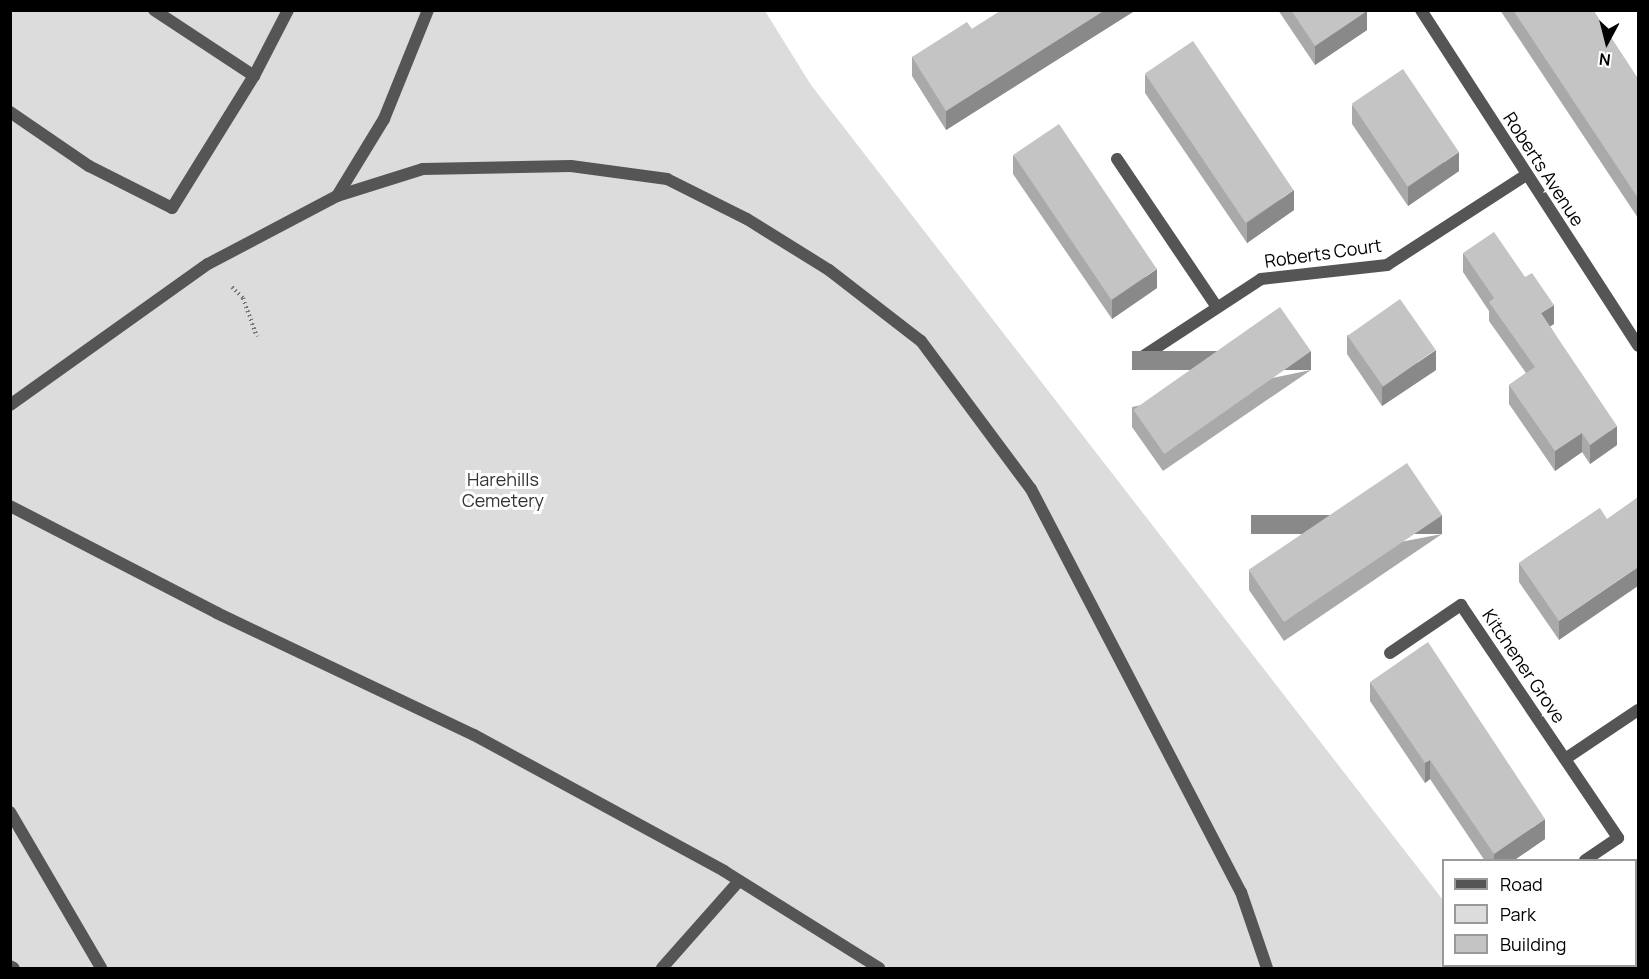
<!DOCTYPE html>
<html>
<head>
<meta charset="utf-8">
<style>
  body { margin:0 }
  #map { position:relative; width:1649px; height:979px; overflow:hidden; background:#fff; font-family:Manrope,sans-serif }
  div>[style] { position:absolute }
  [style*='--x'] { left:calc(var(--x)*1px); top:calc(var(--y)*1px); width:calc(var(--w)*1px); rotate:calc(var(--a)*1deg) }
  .green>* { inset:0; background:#dcdcdc }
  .path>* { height:4px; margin-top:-2px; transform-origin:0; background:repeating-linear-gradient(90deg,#777 0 1.5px,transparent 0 4.5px) }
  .lane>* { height:12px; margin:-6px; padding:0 6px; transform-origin:6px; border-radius:6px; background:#555 }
  .street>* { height:12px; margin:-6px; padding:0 6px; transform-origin:6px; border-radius:6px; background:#555 }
  .wall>* { inset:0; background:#a9a9a9; transform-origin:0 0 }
  .shaded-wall>* { inset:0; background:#898989; transform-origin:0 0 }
  .building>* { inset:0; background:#c4c4c4; transform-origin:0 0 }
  span { translate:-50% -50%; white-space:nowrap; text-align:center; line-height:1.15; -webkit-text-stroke:6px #fff; paint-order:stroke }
  .street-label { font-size:18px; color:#000 }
  .park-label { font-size:18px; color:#333 }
  .frame { position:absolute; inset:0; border:12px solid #000; pointer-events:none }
  .legend { position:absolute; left:1442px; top:859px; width:195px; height:108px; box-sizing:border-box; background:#fff; border:2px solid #999; margin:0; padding:8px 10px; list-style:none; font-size:18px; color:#000 }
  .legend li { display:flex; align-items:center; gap:12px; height:30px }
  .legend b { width:30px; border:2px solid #999 }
  .north { position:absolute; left:1577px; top:12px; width:60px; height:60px; -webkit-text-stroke:4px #fff; paint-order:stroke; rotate:187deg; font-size:16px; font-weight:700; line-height:24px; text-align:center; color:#000 }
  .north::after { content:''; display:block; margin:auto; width:21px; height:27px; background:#000; clip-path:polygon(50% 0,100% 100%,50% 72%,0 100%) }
</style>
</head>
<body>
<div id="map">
  <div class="green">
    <div style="clip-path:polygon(10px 11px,765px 11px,811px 85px,1443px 900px,1444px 966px,1497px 968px,11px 968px)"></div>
  </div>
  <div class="path">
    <div style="--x:232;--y:287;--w:16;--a:45"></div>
    <div style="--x:243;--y:298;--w:41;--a:70.3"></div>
  </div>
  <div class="lane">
    <div style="--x:154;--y:10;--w:120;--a:33.4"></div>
    <div style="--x:428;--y:10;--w:118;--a:112"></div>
    <div style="--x:384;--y:119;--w:90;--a:121.4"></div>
    <div style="--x:337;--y:196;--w:90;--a:-17.4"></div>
    <div style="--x:423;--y:169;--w:148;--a:-1.2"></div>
    <div style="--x:571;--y:166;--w:97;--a:7.7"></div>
    <div style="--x:667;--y:179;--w:89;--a:26.6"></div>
    <div style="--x:747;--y:219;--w:97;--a:31.9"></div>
    <div style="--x:829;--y:270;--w:116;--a:37.7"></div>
    <div style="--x:921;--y:341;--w:184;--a:53.4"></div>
    <div style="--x:1031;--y:489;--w:454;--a:62.5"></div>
    <div style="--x:1241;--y:892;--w:80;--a:71.1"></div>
    <div style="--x:10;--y:112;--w:96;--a:34.4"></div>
    <div style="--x:89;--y:166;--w:93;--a:26.8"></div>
    <div style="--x:172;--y:208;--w:155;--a:-58.2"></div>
    <div style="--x:254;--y:76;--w:74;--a:-62.7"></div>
    <div style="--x:10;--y:405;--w:243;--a:-35.5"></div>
    <div style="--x:208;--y:264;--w:146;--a:-27.8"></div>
    <div style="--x:10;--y:506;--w:233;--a:27.3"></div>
    <div style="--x:217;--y:613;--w:284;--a:25.4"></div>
    <div style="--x:474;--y:735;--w:285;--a:28.5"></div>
    <div style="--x:724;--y:871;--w:183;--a:32"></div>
    <div style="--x:10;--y:812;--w:181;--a:59.7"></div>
    <div style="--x:10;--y:966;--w:4;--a:27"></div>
    <div style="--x:662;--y:968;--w:116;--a:-48.5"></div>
  </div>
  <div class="street">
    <div style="--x:1421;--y:10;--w:400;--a:57.1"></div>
    <div style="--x:1117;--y:159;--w:177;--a:56"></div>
    <div style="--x:1142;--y:357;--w:142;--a:-33.2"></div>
    <div style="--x:1261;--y:279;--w:127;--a:-6.3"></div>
    <div style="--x:1387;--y:265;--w:166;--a:-32.9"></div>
    <div style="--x:1390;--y:653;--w:86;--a:-34.1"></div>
    <div style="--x:1461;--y:605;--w:281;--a:56"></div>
    <div style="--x:1618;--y:838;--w:40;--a:146"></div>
    <div style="--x:1565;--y:759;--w:88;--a:-33.9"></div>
  </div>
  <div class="wall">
    <div style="clip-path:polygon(1002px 10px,1136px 10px,946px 130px,912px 76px,912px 57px,972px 29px)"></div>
    <div style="clip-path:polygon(1278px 10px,1367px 10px,1367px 30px,1315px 65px)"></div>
    <div style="clip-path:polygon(1500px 10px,1593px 10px,1638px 79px,1638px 218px)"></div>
    <div style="clip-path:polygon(1145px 74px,1294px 210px,1247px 243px,1145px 93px)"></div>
    <div style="clip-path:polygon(1352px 105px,1459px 171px,1408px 206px,1352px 124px)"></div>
    <div style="clip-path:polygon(1013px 155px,1157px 288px,1112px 319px,1013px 174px)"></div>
    <div style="clip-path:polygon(1463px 253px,1554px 324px,1550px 326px,1617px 445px,1590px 464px,1582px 452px,1555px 471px,1509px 404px,1509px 385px,1526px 373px,1489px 321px,1489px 311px,1463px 272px)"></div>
    <div style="clip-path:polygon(1347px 335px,1436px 370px,1382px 406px,1347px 354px)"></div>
    <div style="clip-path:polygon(1311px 370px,1163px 471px,1132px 427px,1132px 407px)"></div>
    <div style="clip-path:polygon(1600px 508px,1559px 640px,1519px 582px,1519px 563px)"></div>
    <div style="clip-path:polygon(1442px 534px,1284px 641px,1249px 590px,1249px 571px)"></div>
    <div style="clip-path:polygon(1370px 682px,1545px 839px,1513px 861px,1485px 861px,1430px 779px,1425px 783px,1370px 701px)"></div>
    <div style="left:1514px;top:966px;width:121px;height:3px"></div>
  </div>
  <div class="shaded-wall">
    <div style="clip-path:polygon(1105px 10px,1136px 10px,946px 130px,946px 111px)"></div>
    <div style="clip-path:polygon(1367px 11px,1367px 30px,1315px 65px,1315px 46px)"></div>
    <div style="clip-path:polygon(1459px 152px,1459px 171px,1408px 206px,1408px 187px)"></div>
    <div style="clip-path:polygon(1294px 190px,1294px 210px,1247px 243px,1247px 223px)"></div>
    <div style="clip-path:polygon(1157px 269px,1157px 288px,1112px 319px,1112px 300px)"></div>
    <div style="clip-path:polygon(1554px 305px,1554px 324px,1541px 332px,1541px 313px)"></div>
    <div style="clip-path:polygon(1436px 350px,1436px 370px,1382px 406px,1382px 387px)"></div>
    <div style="left:1311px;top:351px;width:19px;height:179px;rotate:90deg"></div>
    <div style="clip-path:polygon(1617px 426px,1617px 445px,1590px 464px,1590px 445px)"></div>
    <div style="clip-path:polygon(1582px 433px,1582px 452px,1555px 471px,1555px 451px)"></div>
    <div style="left:1442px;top:515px;width:19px;height:191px;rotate:90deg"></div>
    <div style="clip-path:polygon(1638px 567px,1638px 586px,1559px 640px,1559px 621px)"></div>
    <div style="clip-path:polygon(1430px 760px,1430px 779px,1425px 783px,1425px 763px)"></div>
    <div style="clip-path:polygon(1545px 819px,1545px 839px,1513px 861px,1494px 861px,1494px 854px)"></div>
    <div style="clip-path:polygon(1638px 953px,1638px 969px,1615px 969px,1620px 966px,1635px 966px,1635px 955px)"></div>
  </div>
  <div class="building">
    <div style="clip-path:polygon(1002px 10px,1105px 10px,946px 111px,912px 57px,967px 22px,972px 29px)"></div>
    <div style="clip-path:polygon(1291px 10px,1367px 10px,1367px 11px,1315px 46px)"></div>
    <div style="clip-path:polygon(1513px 10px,1593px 10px,1638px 79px,1638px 198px)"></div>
    <div style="left:1193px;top:41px;width:180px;height:58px;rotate:56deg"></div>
    <div style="left:1403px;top:69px;width:100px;height:62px;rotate:56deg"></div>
    <div style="left:1059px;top:124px;width:175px;height:55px;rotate:56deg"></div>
    <div style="clip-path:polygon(1494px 232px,1525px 277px,1532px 273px,1554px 305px,1541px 313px,1617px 426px,1590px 445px,1582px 433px,1555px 451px,1509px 385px,1535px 367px,1489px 302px,1494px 298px,1463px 253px)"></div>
    <div style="left:1400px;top:299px;width:62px;height:64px;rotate:55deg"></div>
    <div style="left:1280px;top:307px;width:54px;height:179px;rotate:55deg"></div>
    <div style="left:1407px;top:463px;width:63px;height:191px;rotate:56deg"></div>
    <div style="clip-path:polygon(1638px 497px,1638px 567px,1559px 621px,1519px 563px,1600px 508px,1607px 519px)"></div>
    <div style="clip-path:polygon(1428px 642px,1545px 819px,1494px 854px,1430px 760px,1425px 763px,1370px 682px)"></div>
    <div style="left:1638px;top:874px;width:79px;height:4px;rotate:90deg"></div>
    <div style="left:1519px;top:966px;width:101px;height:4px"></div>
  </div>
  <div class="street-label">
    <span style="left:1544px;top:169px;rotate:57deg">Roberts Avenue</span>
    <span style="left:1323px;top:253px;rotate:-8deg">Roberts Court</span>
    <span style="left:1524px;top:666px;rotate:56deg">Kitchener Grove</span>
  </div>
  <div class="park-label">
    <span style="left:503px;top:490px">Harehills<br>Cemetery</span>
  </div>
  <div class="frame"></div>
  <ul class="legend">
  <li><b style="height:8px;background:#555"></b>Road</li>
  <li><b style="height:16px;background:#dcdcdc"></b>Park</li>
  <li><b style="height:16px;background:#c4c4c4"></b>Building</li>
  </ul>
  <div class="north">N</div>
</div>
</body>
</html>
